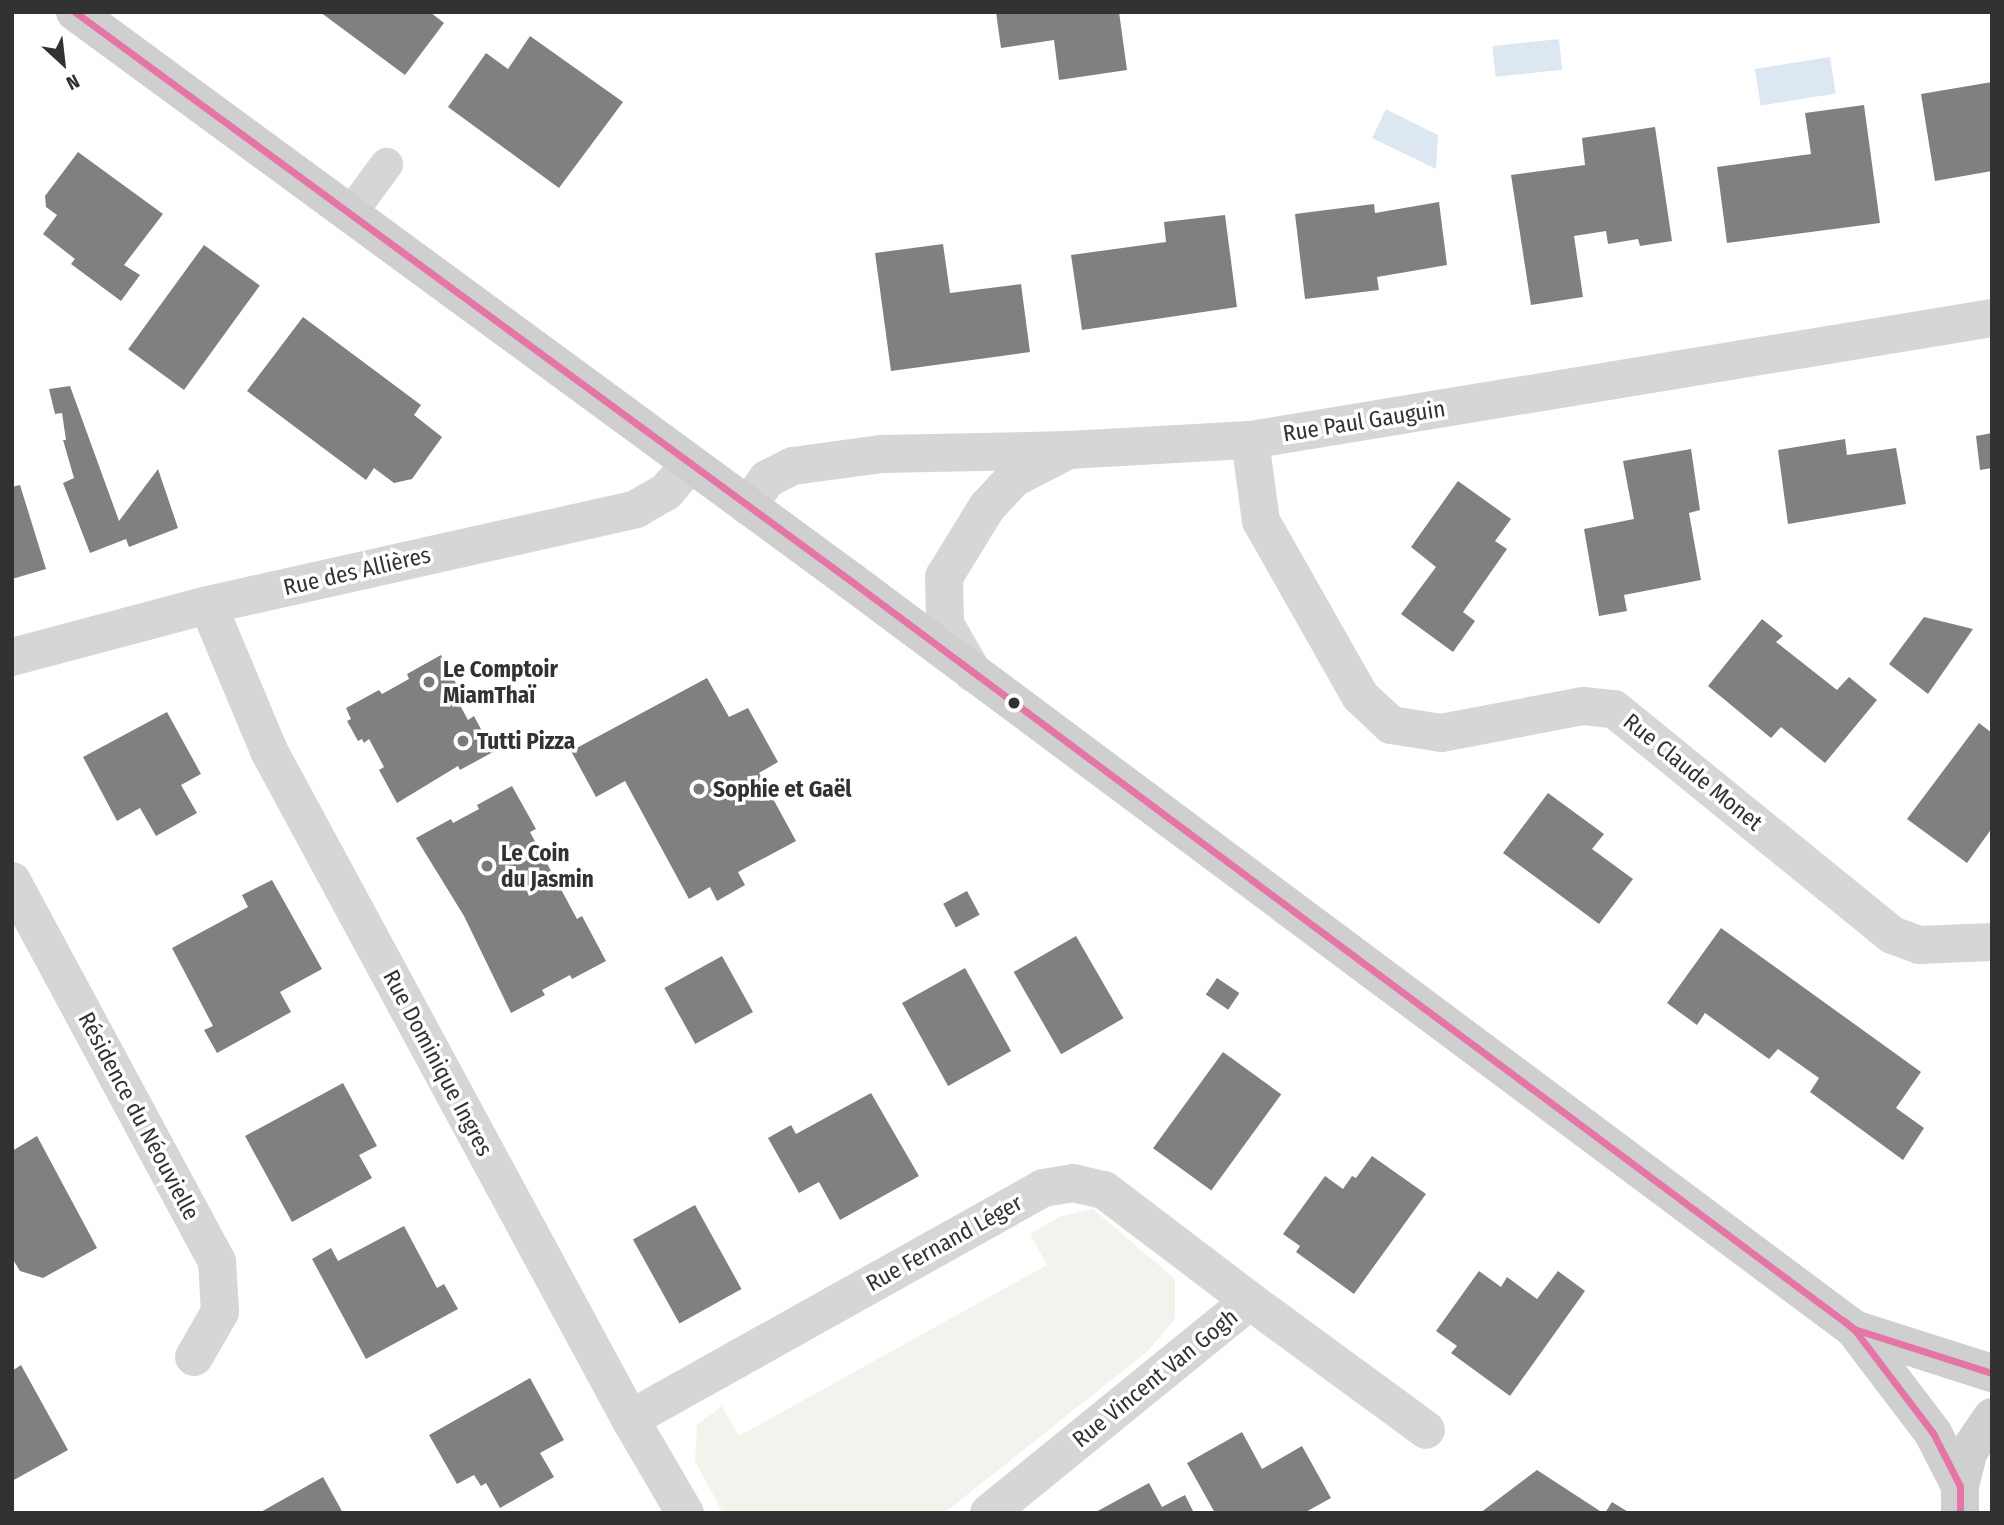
<!DOCTYPE html>
<html>
<head>
<meta charset="utf-8">
<style>
  body { margin:0 }
  #map { position:relative; width:2004px; height:1525px; overflow:hidden; background:#fff; font-family:"Fira Sans Condensed",sans-serif }
  div>[style] { position:absolute }
  [style*='--x'] { left:calc(var(--x)*1px); top:calc(var(--y)*1px); width:calc(var(--w)*1px); rotate:calc(var(--a)*1deg) }
  .green>* { inset:0; background:#f0f4ed }
  .water>* { inset:0; background:#dde7f2; transform-origin:0 0 }
  .building>* { inset:0; background:#808080; transform-origin:0 0 }
  .lane>* { height:33px; margin:-16.5px; padding:0 16.5px; transform-origin:16.5px; border-radius:16.5px; background:#d6d6d6 }
  .street>* { height:38px; margin:-19px; padding:0 19px; transform-origin:19px; border-radius:19px; background:#d6d6d6 }
  .secondary>* { height:38px; margin:-19px; padding:0 19px; transform-origin:19px; border-radius:19px; background:#cfcfcf }
  .bus-1>* { height:7px; margin:-3.5px; padding:0 3.5px; transform-origin:3.5px; border-radius:3.5px; background:#e675a7 }
  .dots>* { width:19px; height:19px; translate:-50% -50%; box-sizing:border-box; border:4px solid #fff; border-radius:50% }
  span { translate:-50% -50%; white-space:nowrap; text-align:center; line-height:1.15; -webkit-text-stroke:7px #fff; paint-order:stroke }
  .street-label { font-size:23px; color:#323232 }
  .poi-label { font-size:23px; color:#323232; font-weight:700 }
  .left { translate:0 -50%; text-align:left }
  .frame { position:absolute; inset:0; border:14px solid #323232; pointer-events:none }
  .north { position:absolute; left:28px; top:28px; width:70px; height:70px; -webkit-text-stroke:5px #fff; paint-order:stroke; rotate:153deg; font-size:19px; font-weight:700; line-height:28px; text-align:center; color:#323232 }
  .north::after { content:''; display:block; margin:auto; width:24px; height:32px; background:#323232; clip-path:polygon(50% 0,100% 100%,50% 72%,0 100%) }
</style>
</head>
<body>
<div id="map">
  <div class="green">
    <div style="clip-path:polygon(1093px 1209px,1175px 1279px,1175px 1319px,1148px 1351px,944px 1513px,723px 1513px,695px 1461px,697px 1425px,722px 1406px,739px 1436px,1047px 1265px,1030px 1234px,1061px 1216px)"></div>
  </div>
  <div class="water">
    <div style="left:1559px;top:39px;width:31px;height:67px;rotate:84deg"></div>
    <div style="left:1830px;top:57px;width:37px;height:76px;rotate:81deg"></div>
    <div style="clip-path:polygon(1386px 109px,1438px 135px,1436px 169px,1372px 138px)"></div>
  </div>
  <div class="building">
    <div style="clip-path:polygon(320px 12px,430px 12px,444px 23px,405px 75px)"></div>
    <div style="clip-path:polygon(996px 12px,1119px 12px,1127px 70px,1059px 80px,1054px 40px,1001px 48px)"></div>
    <div style="clip-path:polygon(530px 36px,623px 102px,559px 188px,448px 107px,486px 53px,508px 69px)"></div>
    <div style="clip-path:polygon(1992px 82px,1992px 171px,1935px 181px,1921px 94px)"></div>
    <div style="clip-path:polygon(1864px 105px,1880px 223px,1727px 243px,1717px 167px,1811px 154px,1805px 113px)"></div>
    <div style="clip-path:polygon(1655px 127px,1672px 241px,1640px 246px,1638px 239px,1608px 244px,1606px 231px,1574px 236px,1583px 297px,1531px 305px,1511px 175px,1585px 165px,1582px 138px)"></div>
    <div style="clip-path:polygon(78px 152px,163px 214px,124px 265px,140px 275px,121px 301px,71px 264px,75px 259px,43px 234px,57px 215px,46px 207px,45px 196px)"></div>
    <div style="clip-path:polygon(1439px 202px,1447px 265px,1377px 277px,1379px 290px,1305px 299px,1295px 214px,1374px 204px,1375px 213px)"></div>
    <div style="clip-path:polygon(1225px 215px,1237px 307px,1082px 330px,1071px 255px,1166px 242px,1164px 222px)"></div>
    <div style="clip-path:polygon(943px 244px,950px 293px,1021px 284px,1030px 352px,891px 371px,875px 253px)"></div>
    <div style="left:204px;top:245px;width:69px;height:129px;rotate:36deg"></div>
    <div style="clip-path:polygon(303px 317px,421px 405px,414px 415px,442px 437px,412px 479px,394px 483px,374px 468px,366px 480px,247px 391px)"></div>
    <div style="clip-path:polygon(70px 386px,119px 521px,158px 469px,178px 528px,129px 547px,126px 539px,90px 553px,63px 483px,74px 478px,63px 440px,66px 440px,62px 413px,55px 414px,49px 389px)"></div>
    <div style="clip-path:polygon(1992px 433px,1992px 468px,1980px 470px,1976px 436px)"></div>
    <div style="clip-path:polygon(1845px 439px,1847px 455px,1896px 448px,1906px 504px,1788px 524px,1778px 450px)"></div>
    <div style="clip-path:polygon(1691px 449px,1700px 510px,1689px 513px,1701px 580px,1624px 595px,1627px 611px,1599px 616px,1584px 529px,1634px 519px,1623px 461px)"></div>
    <div style="clip-path:polygon(1458px 481px,1511px 519px,1495px 541px,1507px 549px,1463px 612px,1475px 621px,1453px 652px,1401px 614px,1436px 567px,1411px 547px)"></div>
    <div style="clip-path:polygon(20px 485px,46px 569px,12px 579px,12px 487px)"></div>
    <div style="clip-path:polygon(1924px 617px,1973px 629px,1928px 694px,1889px 664px)"></div>
    <div style="clip-path:polygon(1762px 619px,1783px 636px,1776px 642px,1837px 690px,1849px 677px,1877px 700px,1825px 763px,1781px 727px,1771px 738px,1708px 686px)"></div>
    <div style="clip-path:polygon(441px 655px,460px 691px,454px 694px,468px 720px,474px 716px,493px 752px,460px 770px,458px 766px,397px 803px,379px 770px,384px 767px,369px 739px,364px 743px,362px 739px,358px 741px,347px 721px,351px 719px,346px 708px,379px 690px,382px 694px,409px 679px,407px 674px)"></div>
    <div style="clip-path:polygon(707px 678px,729px 717px,748px 708px,778px 762px,759px 773px,796px 841px,738px 872px,745px 885px,717px 901px,710px 887px,689px 899px,625px 781px,596px 797px,571px 751px)"></div>
    <div style="clip-path:polygon(167px 712px,201px 774px,181px 785px,197px 813px,156px 836px,140px 808px,117px 821px,83px 757px)"></div>
    <div style="clip-path:polygon(1979px 723px,1992px 733px,1992px 828px,1967px 863px,1907px 819px)"></div>
    <div style="clip-path:polygon(512px 786px,536px 829px,530px 832px,577px 919px,582px 916px,606px 961px,572px 979px,570px 975px,542px 990px,545px 995px,511px 1013px,464px 916px,416px 838px,451px 819px,453px 823px,479px 809px,477px 805px)"></div>
    <div style="clip-path:polygon(1548px 793px,1604px 834px,1592px 849px,1633px 879px,1599px 924px,1503px 853px)"></div>
    <div style="clip-path:polygon(272px 880px,322px 969px,280px 992px,291px 1012px,217px 1053px,204px 1030px,213px 1026px,172px 948px,248px 907px,242px 895px)"></div>
    <div style="left:967px;top:891px;width:27px;height:27px;rotate:62deg"></div>
    <div style="clip-path:polygon(1721px 928px,1921px 1072px,1896px 1108px,1924px 1128px,1903px 1160px,1810px 1092px,1819px 1078px,1778px 1049px,1769px 1059px,1705px 1013px,1697px 1025px,1667px 1003px)"></div>
    <div style="left:1076px;top:936px;width:95px;height:72px;rotate:60deg"></div>
    <div style="left:722px;top:956px;width:64px;height:66px;rotate:61deg"></div>
    <div style="left:965px;top:968px;width:95px;height:72px;rotate:61deg"></div>
    <div style="left:1217px;top:978px;width:27px;height:20px;rotate:34deg"></div>
    <div style="left:1223px;top:1052px;width:72px;height:119px;rotate:36deg"></div>
    <div style="clip-path:polygon(343px 1083px,377px 1146px,359px 1155px,372px 1178px,292px 1222px,245px 1136px)"></div>
    <div style="clip-path:polygon(871px 1093px,919px 1176px,840px 1220px,819px 1182px,799px 1193px,768px 1138px,791px 1125px,796px 1134px)"></div>
    <div style="clip-path:polygon(37px 1136px,97px 1248px,43px 1278px,20px 1271px,12px 1258px,12px 1151px)"></div>
    <div style="clip-path:polygon(1372px 1156px,1426px 1194px,1354px 1294px,1296px 1252px,1300px 1246px,1283px 1234px,1325px 1176px,1343px 1189px,1352px 1176px,1356px 1178px)"></div>
    <div style="left:695px;top:1205px;width:96px;height:71px;rotate:61deg"></div>
    <div style="clip-path:polygon(404px 1226px,437px 1288px,444px 1284px,458px 1309px,366px 1359px,312px 1259px,331px 1248px,338px 1261px)"></div>
    <div style="clip-path:polygon(1479px 1271px,1501px 1287px,1507px 1277px,1537px 1299px,1558px 1271px,1585px 1291px,1510px 1396px,1451px 1353px,1457px 1346px,1436px 1331px)"></div>
    <div style="clip-path:polygon(21px 1365px,68px 1450px,12px 1481px,12px 1371px)"></div>
    <div style="clip-path:polygon(530px 1378px,564px 1440px,540px 1453px,554px 1477px,500px 1508px,486px 1483px,481px 1486px,474px 1475px,457px 1484px,429px 1435px)"></div>
    <div style="clip-path:polygon(1242px 1432px,1262px 1469px,1302px 1446px,1331px 1498px,1304px 1513px,1215px 1513px,1187px 1463px)"></div>
    <div style="clip-path:polygon(1537px 1470px,1603px 1513px,1480px 1513px)"></div>
    <div style="clip-path:polygon(323px 1477px,343px 1513px,259px 1513px)"></div>
    <div style="clip-path:polygon(1149px 1483px,1162px 1507px,1185px 1495px,1194px 1513px,1094px 1513px)"></div>
    <div style="clip-path:polygon(1612px 1502px,1630px 1513px,1605px 1513px)"></div>
  </div>
  <div class="lane">
    <div style="--x:350;--y:213;--w:61;--a:-53.7"></div>
  </div>
  <div class="street">
    <div style="--x:1250;--y:440;--w:82;--a:82.3"></div>
    <div style="--x:1261;--y:521;--w:201;--a:60.5"></div>
    <div style="--x:1360;--y:696;--w:42;--a:43.1"></div>
    <div style="--x:1391;--y:725;--w:51;--a:9.1"></div>
    <div style="--x:1441;--y:733;--w:145;--a:-10.8"></div>
    <div style="--x:1583;--y:706;--w:31;--a:6"></div>
    <div style="--x:1614;--y:709;--w:358;--a:39.1"></div>
    <div style="--x:1892;--y:935;--w:29;--a:20"></div>
    <div style="--x:1919;--y:945;--w:73;--a:-2.4"></div>
    <div style="--x:748;--y:506;--w:33;--a:-55"></div>
    <div style="--x:767;--y:479;--w:29;--a:-27"></div>
    <div style="--x:793;--y:466;--w:90;--a:-7.7"></div>
    <div style="--x:882;--y:454;--w:187;--a:-1.2"></div>
    <div style="--x:1069;--y:450;--w:181;--a:-3.2"></div>
    <div style="--x:1250;--y:440;--w:752;--a:-9.34"></div>
    <div style="--x:208;--y:605;--w:158;--a:67.3"></div>
    <div style="--x:269;--y:751;--w:759;--a:61.61"></div>
    <div style="--x:630;--y:1419;--w:109;--a:59.7"></div>
    <div style="--x:12;--y:657;--w:203;--a:-14.9"></div>
    <div style="--x:208;--y:605;--w:439;--a:-12.6"></div>
    <div style="--x:636;--y:509;--w:34;--a:-30"></div>
    <div style="--x:666;--y:492;--w:35;--a:-50"></div>
    <div style="--x:973;--y:673;--w:56;--a:-119.7"></div>
    <div style="--x:945;--y:624;--w:47;--a:-91.2"></div>
    <div style="--x:944;--y:577;--w:82;--a:-58.4"></div>
    <div style="--x:987;--y:507;--w:40;--a:-47"></div>
    <div style="--x:1014;--y:478;--w:53;--a:-27.1"></div>
    <div style="--x:12;--y:881;--w:432;--a:61.7"></div>
    <div style="--x:217;--y:1261;--w:51;--a:86.6"></div>
    <div style="--x:220;--y:1312;--w:52;--a:120"></div>
    <div style="--x:630;--y:1419;--w:473;--a:-29.2"></div>
    <div style="--x:1043;--y:1188;--w:30;--a:-9"></div>
    <div style="--x:1073;--y:1183;--w:32;--a:13"></div>
    <div style="--x:1104;--y:1190;--w:183;--a:37.2"></div>
    <div style="--x:989;--y:1513;--w:336;--a:-39.1"></div>
    <div style="--x:1250;--y:1301;--w:218;--a:36.2"></div>
  </div>
  <div class="secondary">
    <div style="--x:75;--y:12;--w:962;--a:36.25"></div>
    <div style="--x:851;--y:581;--w:1251;--a:36.71"></div>
    <div style="--x:1854;--y:1329;--w:131;--a:52.8"></div>
    <div style="--x:1933;--y:1433;--w:59;--a:63"></div>
    <div style="--x:1854;--y:1329;--w:145;--a:17.7"></div>
    <div style="--x:1960;--y:1513;--w:27;--a:-90"></div>
    <div style="--x:1960;--y:1486;--w:36;--a:-76"></div>
    <div style="--x:1969;--y:1451;--w:41;--a:-55.9"></div>
  </div>
  <div class="bus-1">
    <div style="--x:75;--y:12;--w:962;--a:36.25"></div>
    <div style="--x:851;--y:581;--w:1251;--a:36.71"></div>
    <div style="--x:1854;--y:1329;--w:131;--a:52.8"></div>
    <div style="--x:1933;--y:1433;--w:59;--a:63"></div>
    <div style="--x:1960;--y:1486;--w:27;--a:90"></div>
    <div style="--x:1844;--y:1321;--w:13;--a:39"></div>
    <div style="--x:1854;--y:1329;--w:145;--a:17.7"></div>
  </div>
  <div class="dots">
    <div style="left:429px;top:682px;background:#7a7a7a"></div>
    <div style="left:1014px;top:703px;background:#323232"></div>
    <div style="left:463px;top:741px;background:#7a7a7a"></div>
    <div style="left:699px;top:789px;background:#7a7a7a"></div>
    <div style="left:487px;top:866px;background:#7a7a7a"></div>
  </div>
  <div class="street-label">
    <span style="left:1364px;top:421px;rotate:-9deg">Rue Paul Gauguin</span>
    <span style="left:357px;top:571px;rotate:-13deg">Rue des Allières</span>
    <span style="left:1693px;top:772px;rotate:39deg">Rue Claude Monet</span>
    <span style="left:438px;top:1063px;rotate:62deg">Rue Dominique Ingres</span>
    <span style="left:139px;top:1116px;rotate:62deg">Résidence du Néouvielle</span>
    <span style="left:944px;top:1243px;rotate:-29deg">Rue Fernand Léger</span>
    <span style="left:1155px;top:1378px;rotate:-39deg">Rue Vincent Van Gogh</span>
  </div>
  <div class="poi-label">
    <span class="left" style="left:443px;top:682px">Le Comptoir<br>MiamThaï</span>
    <span class="left" style="left:477px;top:741px">Tutti Pizza</span>
    <span class="left" style="left:713px;top:789px">Sophie et Gaël</span>
    <span class="left" style="left:501px;top:866px">Le Coin<br>du Jasmin</span>
  </div>
  <div class="frame"></div>
  <div class="north">N</div>
</div>
</body>
</html>
